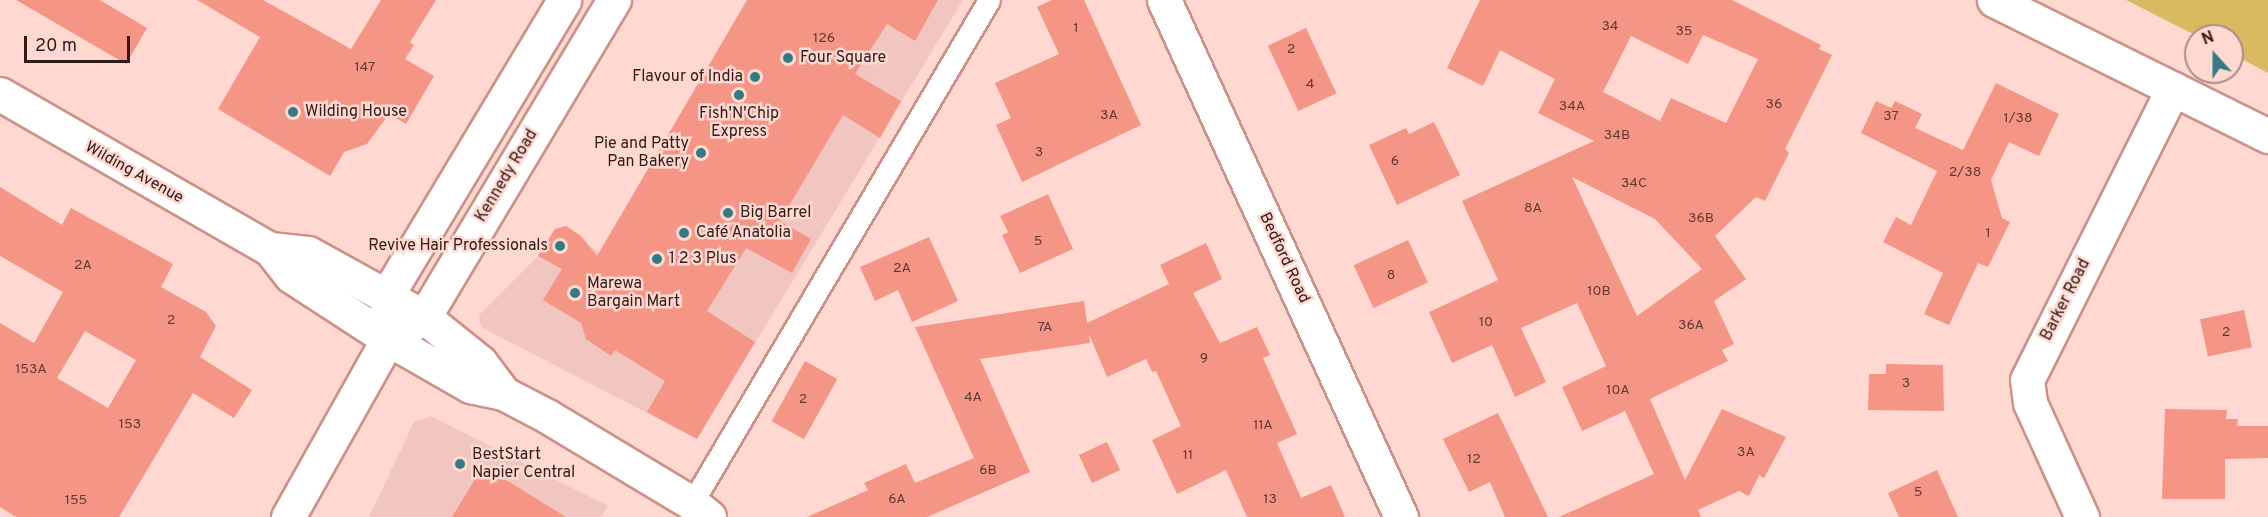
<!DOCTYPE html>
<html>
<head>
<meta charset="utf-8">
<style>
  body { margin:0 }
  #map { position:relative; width:2268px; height:517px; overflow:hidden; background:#ffd8d1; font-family:Overpass,sans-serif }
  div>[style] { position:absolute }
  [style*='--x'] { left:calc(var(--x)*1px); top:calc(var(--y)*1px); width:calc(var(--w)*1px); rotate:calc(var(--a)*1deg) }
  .built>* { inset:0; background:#f2c6c0 }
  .green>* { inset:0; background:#daba60 }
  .building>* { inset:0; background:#f49586; transform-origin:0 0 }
  .roads { filter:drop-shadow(2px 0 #cd9187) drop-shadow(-2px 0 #cd9187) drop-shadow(0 2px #cd9187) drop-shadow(0 -2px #cd9187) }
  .lane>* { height:21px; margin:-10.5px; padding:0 10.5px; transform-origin:10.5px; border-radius:10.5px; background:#fff }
  .street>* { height:33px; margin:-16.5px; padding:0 16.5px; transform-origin:16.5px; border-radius:16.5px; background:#fff }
  .secondary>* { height:33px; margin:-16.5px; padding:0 16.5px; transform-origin:16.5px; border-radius:16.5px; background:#fff }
  .dots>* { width:16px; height:16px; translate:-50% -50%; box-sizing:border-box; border:3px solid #ffd8d1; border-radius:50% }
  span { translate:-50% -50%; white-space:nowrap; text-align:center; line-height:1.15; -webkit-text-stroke:5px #ffd8d1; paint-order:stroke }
  .number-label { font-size:14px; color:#623933 }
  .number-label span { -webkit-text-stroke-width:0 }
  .poi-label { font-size:16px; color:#311a17 }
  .left { translate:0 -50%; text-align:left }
  .right { translate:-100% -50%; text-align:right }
  .street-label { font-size:16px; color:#311a17 }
  .north { position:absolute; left:2184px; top:24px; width:60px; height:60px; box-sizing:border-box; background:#ffd8d1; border:2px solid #ad8c87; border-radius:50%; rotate:339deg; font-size:16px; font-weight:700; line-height:24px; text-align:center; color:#311a17 }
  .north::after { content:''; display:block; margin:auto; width:21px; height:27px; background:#337a85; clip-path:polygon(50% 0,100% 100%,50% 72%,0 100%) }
  .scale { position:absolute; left:24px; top:36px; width:106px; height:27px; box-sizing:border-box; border:3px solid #311a17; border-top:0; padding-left:8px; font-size:18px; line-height:21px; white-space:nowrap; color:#311a17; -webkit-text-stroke:4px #ffd8d1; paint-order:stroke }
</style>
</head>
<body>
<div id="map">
  <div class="built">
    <div style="clip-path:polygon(748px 0,963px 0,697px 439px,481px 327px,479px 315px,538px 256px,555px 229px,566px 226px,599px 253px)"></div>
    <div style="clip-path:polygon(431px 416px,608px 506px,601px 517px,369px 517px,414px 422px)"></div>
  </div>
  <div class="green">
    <div style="clip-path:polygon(2126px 0,2268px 0,2268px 73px,2232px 54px,2232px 36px,2197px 36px)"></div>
  </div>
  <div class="building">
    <div style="clip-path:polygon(16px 0,100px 0,147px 28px,126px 64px)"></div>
    <div style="clip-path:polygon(197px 0,263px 0,351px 49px,381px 0,436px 0,410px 42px,414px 45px,405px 59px,434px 76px,406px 124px,389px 114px,367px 144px,344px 152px,330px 176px,218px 109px,260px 37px)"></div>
    <div style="clip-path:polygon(747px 0,938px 0,915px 41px,887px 24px,855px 74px,901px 101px,880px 138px,843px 115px,780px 221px,811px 239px,792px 273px,746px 248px,707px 311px,755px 342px,697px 439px,647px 412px,665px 381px,615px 350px,611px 356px,586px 339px,581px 323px,543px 300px,562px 269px,538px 256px,555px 229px,566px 226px,581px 236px,597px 256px)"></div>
    <div style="clip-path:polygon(1052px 0,1084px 0,1141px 125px,1022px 182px,996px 125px,1011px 118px,995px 83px,1059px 54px,1037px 7px)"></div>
    <div style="clip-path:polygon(evenodd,1480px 0,1732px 0,1821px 45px,1819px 49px,1832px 55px,1785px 149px,1789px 153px,1765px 201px,1756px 197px,1715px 236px,1746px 279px,1714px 301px,1734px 344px,1722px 350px,1728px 361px,1650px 399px,1685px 480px,1722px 409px,1786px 437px,1764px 478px,1759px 475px,1749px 496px,1739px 491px,1698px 510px,1701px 517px,1559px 517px,1654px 474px,1625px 411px,1582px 431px,1562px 387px,1606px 366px,1577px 303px,1521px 328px,1546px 382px,1515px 397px,1492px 345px,1452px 363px,1429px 312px,1498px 280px,1462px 201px,1594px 141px,1538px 113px,1555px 79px,1500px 50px,1483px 86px,1447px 68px,1480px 0,1703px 35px,1758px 59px,1726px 123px,1671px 98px,1660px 121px,1603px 92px,1631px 36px,1688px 64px,1703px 35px,1480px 0,1572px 177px,1655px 219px,1702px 269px,1637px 316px,1572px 177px)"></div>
    <div style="left:1306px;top:28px;width:72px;height:42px;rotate:65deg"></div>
    <div style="clip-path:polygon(1996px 83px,2059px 114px,2039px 156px,2009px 142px,1991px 180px,2002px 218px,2010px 222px,1988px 267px,1978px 263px,1949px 325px,1924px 314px,1943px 273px,1883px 242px,1896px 217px,1911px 225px,1937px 171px,1861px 133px,1876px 101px,1891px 108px,1895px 101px,1922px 114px,1915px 128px,1963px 150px)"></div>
    <div style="clip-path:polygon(1434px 122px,1460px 175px,1397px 205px,1369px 145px,1406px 128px,1409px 134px)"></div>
    <div style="clip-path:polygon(evenodd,0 187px,62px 225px,71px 208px,173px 264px,161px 287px,206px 312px,216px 326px,200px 357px,252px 390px,234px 418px,193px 393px,119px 517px,16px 517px,0 507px,0 323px,34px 343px,63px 292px,0 256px,0 187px,85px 331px,136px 360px,108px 408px,57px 378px,85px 331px)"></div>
    <div style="clip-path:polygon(1048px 194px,1073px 249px,1020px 273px,1002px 235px,1008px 232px,1000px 216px)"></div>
    <div style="clip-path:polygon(929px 237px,958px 301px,912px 322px,898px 290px,875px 301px,860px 267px)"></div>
    <div style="left:1408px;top:240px;width:47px;height:60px;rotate:65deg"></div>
    <div style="clip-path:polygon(1206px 243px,1222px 279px,1193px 293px,1220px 343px,1257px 327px,1270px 355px,1263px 358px,1297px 434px,1277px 443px,1301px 498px,1331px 485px,1345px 517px,1247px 517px,1226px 470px,1177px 494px,1152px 440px,1181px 426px,1156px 371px,1152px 372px,1146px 359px,1107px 377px,1089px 334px,1090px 343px,980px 359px,1030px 472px,927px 517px,807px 517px,868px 490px,864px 483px,906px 464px,915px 483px,974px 458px,915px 327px,1084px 301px,1087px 323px,1169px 284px,1160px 265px)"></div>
    <div style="left:2244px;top:310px;width:38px;height:45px;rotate:78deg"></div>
    <div style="left:805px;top:361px;width:37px;height:69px;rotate:29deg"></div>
    <div style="clip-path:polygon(1886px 364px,1943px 365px,1944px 411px,1868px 410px,1869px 374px,1886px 374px)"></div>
    <div style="clip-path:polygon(2165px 409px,2227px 410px,2226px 419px,2238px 419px,2237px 426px,2268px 426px,2268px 458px,2225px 459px,2225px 499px,2162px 499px)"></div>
    <div style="clip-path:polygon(1498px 413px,1548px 517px,1505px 517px,1490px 482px,1469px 492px,1443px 439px)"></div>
    <div style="left:1107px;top:442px;width:31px;height:31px;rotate:65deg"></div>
    <div style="clip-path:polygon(483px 466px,566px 517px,452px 517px)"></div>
    <div style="clip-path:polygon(1937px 470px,1958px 517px,1899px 517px,1888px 493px)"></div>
  </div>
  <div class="roads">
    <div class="lane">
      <div style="--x:692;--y:503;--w:584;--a:-59.44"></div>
    </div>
    <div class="street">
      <div style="--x:1164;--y:0;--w:569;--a:65.37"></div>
      <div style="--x:1994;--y:0;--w:306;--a:26.4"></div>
      <div style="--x:0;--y:94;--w:311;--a:29.9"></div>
      <div style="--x:270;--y:249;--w:34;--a:52"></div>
      <div style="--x:291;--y:276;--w:116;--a:33"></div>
      <div style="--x:388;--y:339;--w:95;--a:29.8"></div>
      <div style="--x:470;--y:386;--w:34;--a:12"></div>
      <div style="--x:503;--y:393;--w:50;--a:27.6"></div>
      <div style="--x:547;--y:416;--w:169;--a:31"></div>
      <div style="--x:692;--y:503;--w:22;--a:39"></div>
      <div style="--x:270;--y:249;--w:38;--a:6"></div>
      <div style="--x:308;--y:253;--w:132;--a:28.9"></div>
      <div style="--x:424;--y:317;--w:72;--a:38.8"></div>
      <div style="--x:480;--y:362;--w:39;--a:53"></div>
      <div style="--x:2082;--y:517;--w:125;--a:-114.5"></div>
      <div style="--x:2030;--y:403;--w:23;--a:-97"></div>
      <div style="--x:2027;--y:380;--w:326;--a:-63.4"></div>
    </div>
    <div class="secondary">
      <div style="--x:388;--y:339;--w:42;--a:-31.4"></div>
      <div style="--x:424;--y:317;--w:370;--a:-59.1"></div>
      <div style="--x:288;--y:517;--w:204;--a:-60.7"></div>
      <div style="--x:388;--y:339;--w:44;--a:-91.3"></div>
      <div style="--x:387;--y:295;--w:344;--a:-59"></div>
    </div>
  </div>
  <div class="dots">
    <div style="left:788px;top:58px;background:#337a85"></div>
    <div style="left:755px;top:77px;background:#337a85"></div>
    <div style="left:739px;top:95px;background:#337a85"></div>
    <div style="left:293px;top:112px;background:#337a85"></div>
    <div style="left:701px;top:153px;background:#337a85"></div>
    <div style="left:728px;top:213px;background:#337a85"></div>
    <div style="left:684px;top:233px;background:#337a85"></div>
    <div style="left:560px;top:246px;background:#337a85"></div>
    <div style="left:657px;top:259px;background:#337a85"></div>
    <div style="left:575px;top:293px;background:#337a85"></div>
    <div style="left:460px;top:464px;background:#337a85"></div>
  </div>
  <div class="number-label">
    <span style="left:1610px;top:27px">34</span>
    <span style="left:1076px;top:29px">1</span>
    <span style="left:1684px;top:32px">35</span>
    <span style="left:824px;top:39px">126</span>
    <span style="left:1291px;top:50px">2</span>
    <span style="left:365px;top:68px">147</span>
    <span style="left:1310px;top:85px">4</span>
    <span style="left:1774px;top:105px">36</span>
    <span style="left:1572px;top:107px">34A</span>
    <span style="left:1109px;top:116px">3A</span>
    <span style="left:1891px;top:117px">37</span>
    <span style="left:2018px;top:119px">1/38</span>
    <span style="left:1617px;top:136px">34B</span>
    <span style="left:1039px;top:153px">3</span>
    <span style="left:1395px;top:162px">6</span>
    <span style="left:1965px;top:173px">2/38</span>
    <span style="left:1634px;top:184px">34C</span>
    <span style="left:1533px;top:209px">8A</span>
    <span style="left:1701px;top:219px">36B</span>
    <span style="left:1988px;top:234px">1</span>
    <span style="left:1038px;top:242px">5</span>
    <span style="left:83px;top:266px">2A</span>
    <span style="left:902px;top:269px">2A</span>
    <span style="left:1391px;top:276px">8</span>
    <span style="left:1599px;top:292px">10B</span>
    <span style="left:171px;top:321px">2</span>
    <span style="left:1486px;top:323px">10</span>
    <span style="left:1691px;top:326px">36A</span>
    <span style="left:1045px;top:328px">7A</span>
    <span style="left:2226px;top:333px">2</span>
    <span style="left:1204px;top:359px">9</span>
    <span style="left:31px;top:370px">153A</span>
    <span style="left:1906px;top:384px">3</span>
    <span style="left:1618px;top:391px">10A</span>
    <span style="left:973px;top:398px">4A</span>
    <span style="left:803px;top:400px">2</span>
    <span style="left:130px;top:425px">153</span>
    <span style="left:1263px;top:426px">11A</span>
    <span style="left:1746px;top:453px">3A</span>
    <span style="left:1188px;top:456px">11</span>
    <span style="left:1474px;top:460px">12</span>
    <span style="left:988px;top:471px">6B</span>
    <span style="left:1918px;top:493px">5</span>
    <span style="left:897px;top:500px">6A</span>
    <span style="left:1270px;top:500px">13</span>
    <span style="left:76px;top:501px">155</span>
  </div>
  <div class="poi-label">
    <span class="left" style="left:800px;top:58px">Four Square</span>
    <span class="right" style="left:743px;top:77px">Flavour of India</span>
    <span class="left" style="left:305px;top:112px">Wilding House</span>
    <span style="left:739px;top:123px">Fish'N'Chip<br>Express</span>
    <span class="right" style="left:689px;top:153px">Pie and Patty<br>Pan Bakery</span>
    <span class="left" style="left:740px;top:213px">Big Barrel</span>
    <span class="left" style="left:696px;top:233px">Café Anatolia</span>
    <span class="right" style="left:548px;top:246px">Revive Hair Professionals</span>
    <span class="left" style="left:669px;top:259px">1 2 3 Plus</span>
    <span class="left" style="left:587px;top:293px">Marewa<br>Bargain Mart</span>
    <span class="left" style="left:472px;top:464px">BestStart<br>Napier Central</span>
  </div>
  <div class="street-label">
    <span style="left:134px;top:173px;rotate:29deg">Wilding Avenue</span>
    <span style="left:507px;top:176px;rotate:-59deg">Kennedy Road</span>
    <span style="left:1284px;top:258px;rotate:65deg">Bedford Road</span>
    <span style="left:2066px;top:300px;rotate:-63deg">Barker Road</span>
  </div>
  <div class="north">N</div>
  <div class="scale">20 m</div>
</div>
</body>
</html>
